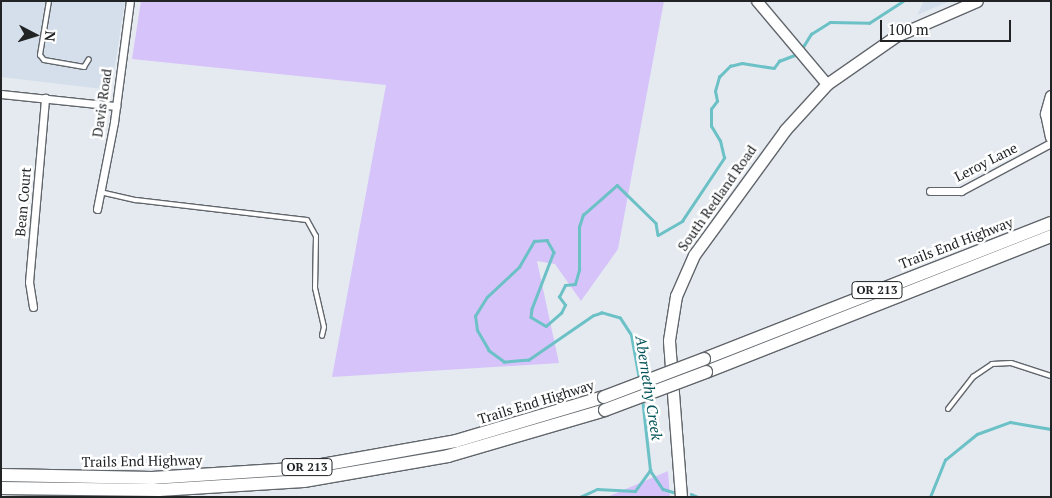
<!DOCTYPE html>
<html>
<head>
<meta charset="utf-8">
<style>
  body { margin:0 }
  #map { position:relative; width:1052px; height:498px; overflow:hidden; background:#e5eaf0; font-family:"PT Serif",serif }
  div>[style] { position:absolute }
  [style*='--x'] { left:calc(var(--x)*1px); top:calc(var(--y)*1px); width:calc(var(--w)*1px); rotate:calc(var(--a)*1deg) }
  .built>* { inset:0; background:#d4dfeb }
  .green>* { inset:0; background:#d5c3fa }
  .stream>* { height:2.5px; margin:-1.25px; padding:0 1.25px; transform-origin:1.25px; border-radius:1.25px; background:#6bc1c6 }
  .roads { filter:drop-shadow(1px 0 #61666b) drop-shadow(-1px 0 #61666b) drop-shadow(0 1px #61666b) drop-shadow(0 -1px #61666b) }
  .lane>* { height:4px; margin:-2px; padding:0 2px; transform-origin:2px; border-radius:2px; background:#fff }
  .street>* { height:7px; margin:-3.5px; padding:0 3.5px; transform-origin:3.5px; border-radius:3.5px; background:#fff }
  .secondary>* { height:10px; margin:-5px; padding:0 5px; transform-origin:5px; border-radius:5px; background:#fff }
  .primary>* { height:11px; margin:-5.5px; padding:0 5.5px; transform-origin:5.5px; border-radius:5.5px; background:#fff }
  .highway>* { height:12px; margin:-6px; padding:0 6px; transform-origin:6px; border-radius:6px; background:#fff }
  .bridges { filter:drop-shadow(1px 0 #61666b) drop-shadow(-1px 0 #61666b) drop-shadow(0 1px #61666b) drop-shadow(0 -1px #61666b) }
  .highway-bridge>* { height:12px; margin:-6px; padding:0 6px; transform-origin:6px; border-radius:6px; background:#fff }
  span { translate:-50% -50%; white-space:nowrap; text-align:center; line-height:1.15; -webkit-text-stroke:5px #fff; paint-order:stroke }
  .shield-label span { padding:1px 4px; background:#fff; border:1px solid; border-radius:4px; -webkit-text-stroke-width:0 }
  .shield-label { font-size:12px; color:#212325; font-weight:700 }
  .street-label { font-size:14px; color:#212325 }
  .water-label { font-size:15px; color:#025458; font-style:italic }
  .frame { position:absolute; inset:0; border:2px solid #212325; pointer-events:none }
  .north { position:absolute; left:10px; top:10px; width:50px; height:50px; -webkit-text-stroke:4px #fff; paint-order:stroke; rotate:95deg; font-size:14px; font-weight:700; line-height:20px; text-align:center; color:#212325 }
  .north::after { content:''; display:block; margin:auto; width:18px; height:22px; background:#212325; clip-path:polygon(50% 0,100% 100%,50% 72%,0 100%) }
  .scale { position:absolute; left:880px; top:20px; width:131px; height:22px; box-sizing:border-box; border:2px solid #212325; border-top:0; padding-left:6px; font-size:15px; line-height:18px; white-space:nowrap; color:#212325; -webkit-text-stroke:4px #fff; paint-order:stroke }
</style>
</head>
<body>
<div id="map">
  <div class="built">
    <div style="clip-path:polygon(1px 1px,125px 1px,111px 90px,1px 77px)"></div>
    <div style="clip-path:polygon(924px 1px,950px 1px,917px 15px)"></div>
  </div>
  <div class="green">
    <div style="clip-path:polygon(141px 1px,664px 1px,618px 249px,581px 301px,555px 264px,537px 261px,559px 363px,332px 377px,386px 85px,132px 59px)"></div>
    <div style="clip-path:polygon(668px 471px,670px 497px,607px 497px)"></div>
  </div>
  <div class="stream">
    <div style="--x:801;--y:50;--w:19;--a:-58"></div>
    <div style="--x:811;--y:34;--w:22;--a:-32"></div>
    <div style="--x:830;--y:22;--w:39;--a:1"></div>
    <div style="--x:869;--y:23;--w:40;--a:-32.9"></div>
    <div style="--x:639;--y:379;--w:45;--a:-100.3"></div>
    <div style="--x:631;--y:335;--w:20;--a:-123"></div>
    <div style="--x:620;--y:318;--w:19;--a:-164"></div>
    <div style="--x:602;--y:313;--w:9;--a:162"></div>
    <div style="--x:593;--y:316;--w:78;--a:145.5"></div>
    <div style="--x:529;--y:360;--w:25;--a:175"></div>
    <div style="--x:504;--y:362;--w:19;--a:-144"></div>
    <div style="--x:489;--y:351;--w:24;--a:-120"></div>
    <div style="--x:477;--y:330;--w:14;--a:-98"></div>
    <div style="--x:475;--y:316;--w:22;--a:-58"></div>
    <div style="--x:487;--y:297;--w:44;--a:-43.2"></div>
    <div style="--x:519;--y:267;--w:30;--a:-60"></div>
    <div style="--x:534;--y:241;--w:13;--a:-4"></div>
    <div style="--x:547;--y:240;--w:14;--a:60"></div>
    <div style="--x:554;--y:252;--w:61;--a:111.1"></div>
    <div style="--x:532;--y:309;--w:8;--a:97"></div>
    <div style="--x:531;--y:317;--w:17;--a:31"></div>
    <div style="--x:546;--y:326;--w:20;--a:-41"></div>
    <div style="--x:561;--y:313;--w:9;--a:-63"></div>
    <div style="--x:565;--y:305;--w:10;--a:-127"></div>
    <div style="--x:559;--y:297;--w:13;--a:-63"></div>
    <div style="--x:565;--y:285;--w:10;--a:-6"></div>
    <div style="--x:575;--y:284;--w:15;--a:-74"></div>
    <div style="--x:579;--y:270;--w:43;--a:-90"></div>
    <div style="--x:579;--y:227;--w:13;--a:-72"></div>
    <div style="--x:583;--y:215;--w:45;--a:-41.4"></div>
    <div style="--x:617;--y:185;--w:54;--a:44.3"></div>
    <div style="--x:656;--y:223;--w:12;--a:81"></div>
    <div style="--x:658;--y:235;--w:28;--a:-30"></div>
    <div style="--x:682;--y:221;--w:76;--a:-56.3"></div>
    <div style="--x:724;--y:158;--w:17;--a:-103"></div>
    <div style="--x:720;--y:141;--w:17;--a:-121"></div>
    <div style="--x:711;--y:126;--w:17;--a:-90"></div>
    <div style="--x:711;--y:109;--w:10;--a:-53"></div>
    <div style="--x:717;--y:101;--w:10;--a:-101"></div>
    <div style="--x:715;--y:91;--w:15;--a:-74"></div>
    <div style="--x:719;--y:77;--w:16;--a:-45"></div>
    <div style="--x:730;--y:66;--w:12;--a:-14"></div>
    <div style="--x:742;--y:63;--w:32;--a:9"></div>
    <div style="--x:774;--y:68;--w:9;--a:-54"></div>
    <div style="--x:779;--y:61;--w:19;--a:-21"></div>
    <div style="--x:650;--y:470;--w:23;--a:56"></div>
    <div style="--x:663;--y:489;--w:10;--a:17"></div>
    <div style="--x:691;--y:494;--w:8;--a:23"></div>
    <div style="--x:580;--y:497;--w:19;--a:-25"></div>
    <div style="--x:597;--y:489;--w:38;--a:3"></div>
    <div style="--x:635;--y:491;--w:26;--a:-54"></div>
    <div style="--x:650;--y:470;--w:71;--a:-96.4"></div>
    <div style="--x:930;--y:497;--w:40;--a:-68"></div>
    <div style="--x:945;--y:460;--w:41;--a:-39.1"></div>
    <div style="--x:977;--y:434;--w:35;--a:-20"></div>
    <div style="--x:1010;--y:422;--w:42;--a:9.7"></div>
  </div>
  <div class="roads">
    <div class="lane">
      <div style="--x:49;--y:1;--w:55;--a:99.5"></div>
      <div style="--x:40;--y:55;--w:6;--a:51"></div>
      <div style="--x:44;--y:60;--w:41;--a:9.9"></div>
      <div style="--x:84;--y:67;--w:9;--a:-58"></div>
      <div style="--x:100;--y:192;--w:37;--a:13"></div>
      <div style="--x:136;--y:200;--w:172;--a:6.7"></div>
      <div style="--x:307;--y:220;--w:18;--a:61"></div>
      <div style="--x:316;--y:236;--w:52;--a:91.1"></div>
      <div style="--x:315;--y:288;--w:40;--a:77"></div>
      <div style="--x:324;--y:327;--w:9;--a:103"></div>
      <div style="--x:948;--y:409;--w:41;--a:-52"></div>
      <div style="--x:973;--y:377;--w:23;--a:-34"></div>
      <div style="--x:992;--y:364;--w:19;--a:-3"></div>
      <div style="--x:1011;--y:363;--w:42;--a:18"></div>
    </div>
    <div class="street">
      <div style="--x:1;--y:94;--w:116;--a:6"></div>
      <div style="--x:930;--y:191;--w:31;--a:0"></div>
      <div style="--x:961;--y:191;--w:102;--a:-28.1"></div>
      <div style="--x:97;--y:209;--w:89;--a:-78.9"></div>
      <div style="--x:114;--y:122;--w:122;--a:-82.5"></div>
      <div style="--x:33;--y:307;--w:25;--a:-99"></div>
      <div style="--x:29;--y:282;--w:185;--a:-85"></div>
    </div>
    <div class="secondary">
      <div style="--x:757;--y:1;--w:109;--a:49.9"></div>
      <div style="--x:1051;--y:96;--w:19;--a:106"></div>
      <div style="--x:1046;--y:114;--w:24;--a:78"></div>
    </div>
    <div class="primary">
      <div style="--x:681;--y:497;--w:157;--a:-94.4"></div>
      <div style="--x:669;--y:340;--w:45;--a:-81"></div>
      <div style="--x:676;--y:296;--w:45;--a:-66.3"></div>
      <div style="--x:694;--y:255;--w:155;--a:-53.9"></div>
      <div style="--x:785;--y:130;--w:62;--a:-47.6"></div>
      <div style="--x:827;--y:84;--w:84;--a:-34.8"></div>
      <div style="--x:896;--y:36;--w:88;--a:-23.4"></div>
    </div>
    <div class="highway">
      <div style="--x:704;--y:359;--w:373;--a:-21.4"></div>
      <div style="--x:706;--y:372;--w:371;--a:-21.5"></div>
      <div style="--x:1;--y:475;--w:151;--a:1.1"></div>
      <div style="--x:152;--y:478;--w:153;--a:-3.7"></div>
      <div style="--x:305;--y:468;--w:153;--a:-10.1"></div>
      <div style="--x:456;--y:441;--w:154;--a:-16.6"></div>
      <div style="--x:1;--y:488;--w:158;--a:0.7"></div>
      <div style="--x:159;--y:490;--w:145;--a:-3.6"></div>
      <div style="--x:304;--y:481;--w:146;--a:-9.8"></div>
      <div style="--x:448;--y:456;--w:164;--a:-16.3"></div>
    </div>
  </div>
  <div class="bridges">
    <div class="highway-bridge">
      <div style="--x:604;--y:397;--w:107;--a:-20.8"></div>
      <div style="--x:605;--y:410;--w:108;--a:-20.6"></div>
    </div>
  </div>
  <div class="shield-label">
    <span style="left:877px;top:290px">OR 213</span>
    <span style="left:307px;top:467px">OR 213</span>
  </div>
  <div class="street-label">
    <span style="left:102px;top:103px;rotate:-82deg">Davis Road</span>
    <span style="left:986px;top:162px;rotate:-27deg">Leroy Lane</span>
    <span style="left:717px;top:198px;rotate:-55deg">South Redland Road</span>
    <span style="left:23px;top:202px;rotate:-85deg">Bean Court</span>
    <span style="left:956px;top:243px;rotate:-21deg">Trails End Highway</span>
    <span style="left:536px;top:402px;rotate:-17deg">Trails End Highway</span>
    <span style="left:142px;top:461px;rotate:-1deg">Trails End Highway</span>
  </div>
  <div class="water-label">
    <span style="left:649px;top:388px;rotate:81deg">Abernethy Creek</span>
  </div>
  <div class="frame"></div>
  <div class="north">N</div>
  <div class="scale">100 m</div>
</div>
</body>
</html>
